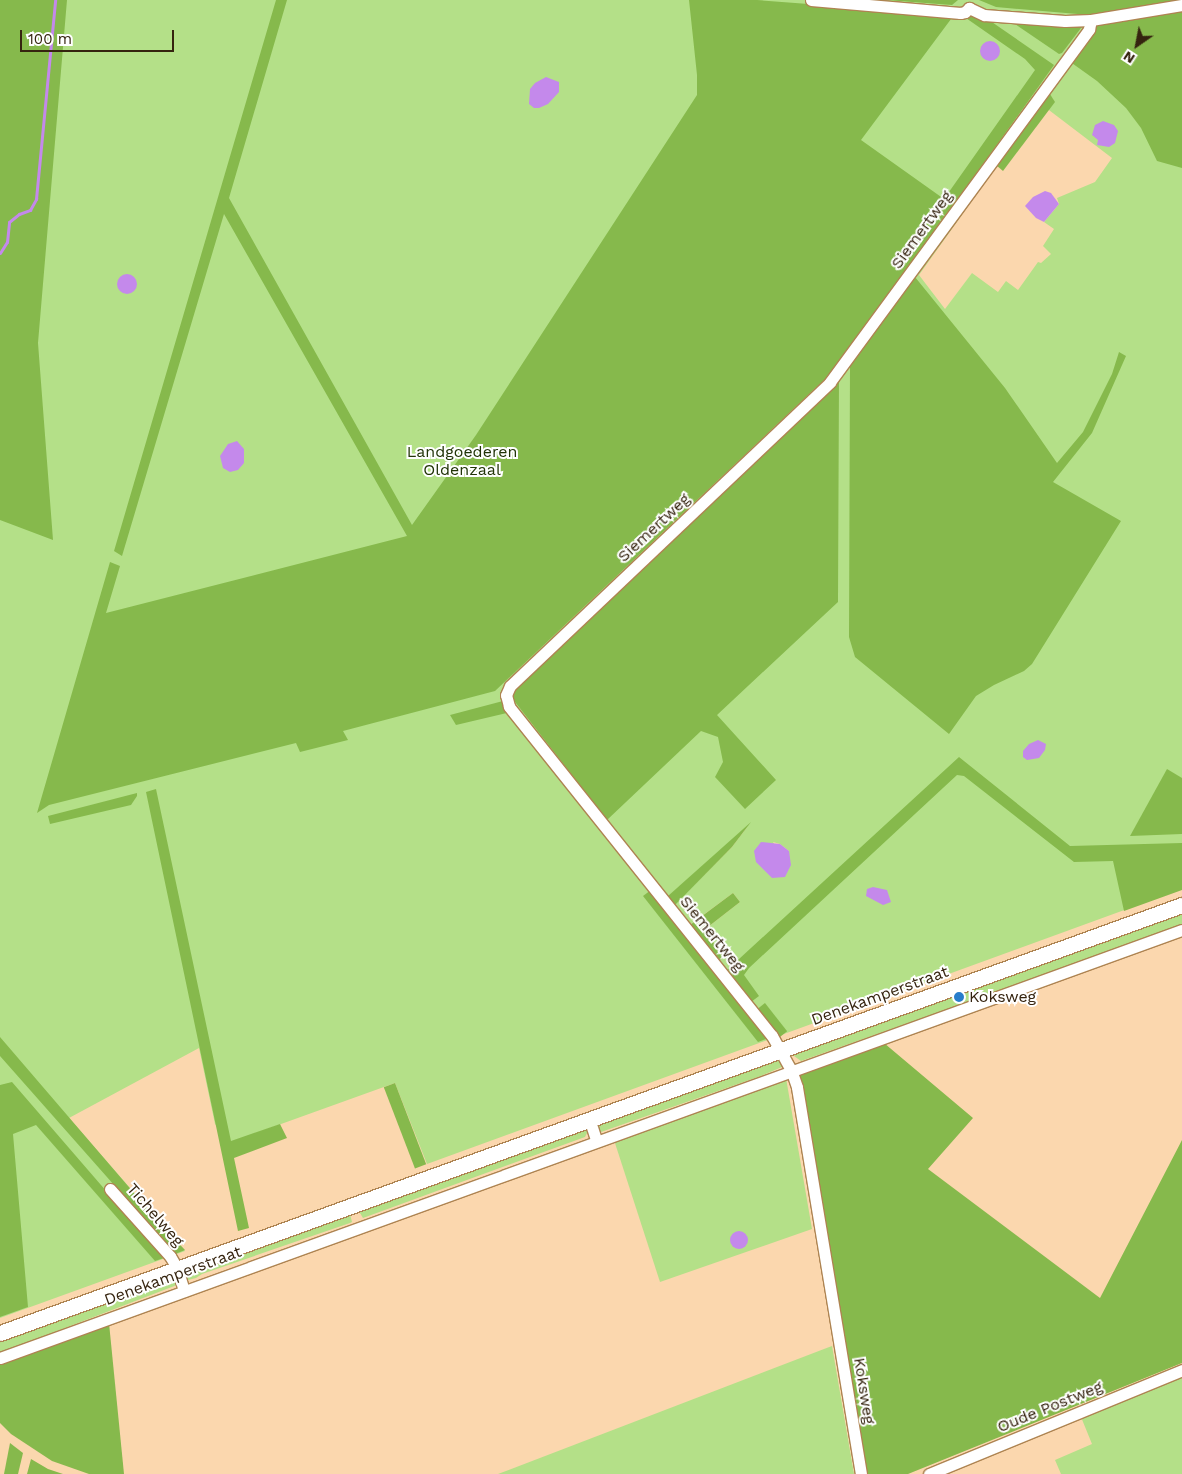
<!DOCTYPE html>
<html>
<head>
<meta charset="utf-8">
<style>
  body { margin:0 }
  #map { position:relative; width:1182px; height:1474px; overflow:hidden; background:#fbd7ae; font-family:"Work Sans",sans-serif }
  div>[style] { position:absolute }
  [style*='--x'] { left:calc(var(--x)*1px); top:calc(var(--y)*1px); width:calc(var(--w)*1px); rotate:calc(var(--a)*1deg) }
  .green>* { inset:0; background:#b4e088 }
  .forest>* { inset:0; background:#86b94c; transform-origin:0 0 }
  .water>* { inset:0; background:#c489eb }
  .round { border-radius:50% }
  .stream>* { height:3px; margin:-1.5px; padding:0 1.5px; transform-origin:1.5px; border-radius:1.5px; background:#c489eb }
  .roads { filter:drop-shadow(1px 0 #ae8452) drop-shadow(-1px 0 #ae8452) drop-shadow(0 1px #ae8452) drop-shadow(0 -1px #ae8452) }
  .minor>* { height:11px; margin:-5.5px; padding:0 5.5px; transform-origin:5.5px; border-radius:5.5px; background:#fff }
  .major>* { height:15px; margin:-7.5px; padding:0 7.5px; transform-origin:7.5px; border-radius:7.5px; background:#fff }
  .dots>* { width:14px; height:14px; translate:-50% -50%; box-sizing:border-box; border:2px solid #fff; border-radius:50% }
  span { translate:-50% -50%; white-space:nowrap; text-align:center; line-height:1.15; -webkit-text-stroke:4px #fff; paint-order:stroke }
  .street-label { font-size:16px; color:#35240f }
  .park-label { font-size:16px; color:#213407 }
  .poi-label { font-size:16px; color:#35240f }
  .left { translate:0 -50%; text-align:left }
  .north { position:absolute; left:1112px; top:20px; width:50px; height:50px; -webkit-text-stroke:4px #fff; paint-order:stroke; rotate:213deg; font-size:14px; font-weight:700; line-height:20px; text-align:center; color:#35240f }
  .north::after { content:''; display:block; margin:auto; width:18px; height:22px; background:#35240f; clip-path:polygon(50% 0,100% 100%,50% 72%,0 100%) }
  .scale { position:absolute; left:20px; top:30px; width:154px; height:22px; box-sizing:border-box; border:2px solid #35240f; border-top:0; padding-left:6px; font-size:15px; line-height:18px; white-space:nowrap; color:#35240f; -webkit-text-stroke:4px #fff; paint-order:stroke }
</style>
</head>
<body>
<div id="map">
  <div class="green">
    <div style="clip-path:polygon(evenodd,0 0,1182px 0,1182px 889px,427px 1164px,395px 1083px,231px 1142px,215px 1124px,199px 1048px,69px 1118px,185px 1251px,0 1318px,0 0,1041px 104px,1112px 158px,1095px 182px,1057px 198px,1059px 204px,1044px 222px,1054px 229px,1043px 246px,1051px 254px,1041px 263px,1038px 262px,1018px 290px,1006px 281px,998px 292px,972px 273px,945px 309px,919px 275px,1041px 104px,0 0,748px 826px,732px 847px,675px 904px,748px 826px,0 0,773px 842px,780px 844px,789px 851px,789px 870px,773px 842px,0 0,733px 893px,740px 902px,704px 930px,724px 956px,720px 960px,691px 924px,733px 893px)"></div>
    <div style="clip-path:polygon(1182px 910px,1182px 926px,801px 1061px,794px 1056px,795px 1051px)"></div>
    <div style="clip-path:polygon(777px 1057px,783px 1062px,782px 1067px,761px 1076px,601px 1132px,595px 1124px)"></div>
    <div style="clip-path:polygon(786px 1078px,812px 1229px,660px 1282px,614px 1140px)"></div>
    <div style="clip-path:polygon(586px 1127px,588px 1131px,585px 1137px,363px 1218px,360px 1213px,360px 1208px)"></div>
    <div style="clip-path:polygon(350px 1214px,352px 1222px,350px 1223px,202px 1274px,196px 1278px,188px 1280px,186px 1275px,187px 1271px)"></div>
    <div style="clip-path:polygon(174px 1276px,177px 1285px,0 1353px,0 1339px)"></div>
    <div style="clip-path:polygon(832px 1346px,854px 1474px,498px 1474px,824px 1349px)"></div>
    <div style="clip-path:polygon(1182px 1376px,1182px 1474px,1061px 1474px,1055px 1460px,1092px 1444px,1081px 1417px)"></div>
  </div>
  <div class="forest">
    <div style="clip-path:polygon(0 0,67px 0,38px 343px,53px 540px,0 520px)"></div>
    <div style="clip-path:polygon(276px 0,287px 0,229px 198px,412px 525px,476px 435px,697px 95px,697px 75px,689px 0,757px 0,954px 15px,861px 140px,944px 199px,1035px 70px,1025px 59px,963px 16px,986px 18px,1054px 65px,901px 279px,826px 378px,495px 691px,343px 731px,348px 740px,300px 752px,296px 743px,49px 805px,37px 813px,110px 562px,120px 566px,106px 613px,407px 536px,224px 214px,122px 556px,114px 551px)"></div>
    <div style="clip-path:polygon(886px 0,958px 0,952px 5px)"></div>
    <div style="clip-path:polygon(979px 0,1182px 0,1101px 16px,996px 7px)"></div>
    <div style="clip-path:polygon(1182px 11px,1182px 168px,1157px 161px,1141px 128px,1126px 108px,1097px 81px,1069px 61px,1098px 25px,1136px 15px)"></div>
    <div style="clip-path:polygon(1009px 20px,1081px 27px,1081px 28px,1062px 53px,1059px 54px)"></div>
    <div style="clip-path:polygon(1048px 91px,1055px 102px,1003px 171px,996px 165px)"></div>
    <div style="clip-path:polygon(915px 277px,1005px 388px,1057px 463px,1083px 432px,1112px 374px,1119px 352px,1126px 356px,1092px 433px,1053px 482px,1121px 521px,1032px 664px,1024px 671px,994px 685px,976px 696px,949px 734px,855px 657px,849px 637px,850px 364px)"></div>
    <div style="clip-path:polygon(839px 378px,838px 602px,717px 715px,776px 780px,745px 809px,715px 777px,723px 762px,718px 737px,701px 731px,607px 820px,512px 698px,512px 690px)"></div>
    <div style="clip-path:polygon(503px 701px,511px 712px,456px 725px,450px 715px)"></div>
    <div style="clip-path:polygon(959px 757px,1070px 846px,1182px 843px,1182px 890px,1124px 911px,1113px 861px,1074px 862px,964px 776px,957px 775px,749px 968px,744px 975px,759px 996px,751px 1002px,726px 971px)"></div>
    <div style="clip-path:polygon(1167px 769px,1182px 778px,1182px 834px,1130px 836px)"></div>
    <div style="clip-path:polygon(156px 789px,231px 1141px,280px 1124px,287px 1138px,234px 1158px,249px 1228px,238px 1231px,146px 792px)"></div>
    <div style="clip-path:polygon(137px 793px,137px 796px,131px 805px,50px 824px,48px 816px)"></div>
    <div style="clip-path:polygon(751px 822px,732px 847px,675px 905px,668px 896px)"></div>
    <div style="clip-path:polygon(651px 890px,766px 1036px,766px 1039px,758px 1042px,643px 896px)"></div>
    <div style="clip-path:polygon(733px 893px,740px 902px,704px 930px,724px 956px,719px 961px,690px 925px)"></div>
    <div style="left:765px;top:1003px;width:36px;height:10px;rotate:52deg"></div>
    <div style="clip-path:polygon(0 1037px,164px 1228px,185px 1250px,175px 1254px,0 1056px)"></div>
    <div style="clip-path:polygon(884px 1043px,973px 1118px,928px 1169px,1100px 1298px,1182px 1140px,1182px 1363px,908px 1474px,867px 1474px,798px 1077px,799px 1073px)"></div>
    <div style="clip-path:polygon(12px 1082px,164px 1258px,155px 1261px,36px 1125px,13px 1134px,28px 1307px,0 1317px,0 1085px)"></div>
    <div style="left:395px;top:1083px;width:87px;height:12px;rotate:69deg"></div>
    <div style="clip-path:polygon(109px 1323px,124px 1474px,89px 1474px,52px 1461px,11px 1434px,0 1423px,0 1363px)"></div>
    <div style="clip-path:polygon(10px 1443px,23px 1453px,18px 1474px,4px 1474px)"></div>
    <div style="clip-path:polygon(31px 1459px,48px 1469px,63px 1474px,27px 1474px)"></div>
  </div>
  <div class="water">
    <div class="round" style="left:980px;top:41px;width:20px;height:20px"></div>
    <div style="clip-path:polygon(546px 77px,559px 82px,559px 92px,548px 104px,539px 108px,534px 108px,529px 104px,530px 89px,535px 83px)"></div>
    <div style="clip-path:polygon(1103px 121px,1114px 125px,1118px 131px,1115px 143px,1109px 147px,1097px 145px,1098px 140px,1092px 135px,1095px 125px)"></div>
    <div style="clip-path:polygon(1045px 191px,1051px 193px,1059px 204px,1044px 222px,1036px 218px,1025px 206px,1033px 197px)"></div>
    <div class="round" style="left:117px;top:274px;width:20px;height:20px"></div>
    <div style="clip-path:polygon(237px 441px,244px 449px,244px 463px,238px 470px,230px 472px,223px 468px,220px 456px,228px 444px)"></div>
    <div style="clip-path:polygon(1038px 740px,1046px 744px,1045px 750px,1039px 758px,1027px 760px,1023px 757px,1023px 751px,1029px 744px)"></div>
    <div style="clip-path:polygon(761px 842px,780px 844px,789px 851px,791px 865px,785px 877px,772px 878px,756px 862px,754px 851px)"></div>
    <div style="clip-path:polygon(873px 887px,887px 890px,891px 902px,883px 905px,866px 896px,867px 889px)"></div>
    <div class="round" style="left:730px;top:1231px;width:18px;height:18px"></div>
  </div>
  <div class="stream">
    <div style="--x:0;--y:253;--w:13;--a:-58"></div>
    <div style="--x:7;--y:242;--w:20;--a:-84"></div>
    <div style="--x:9;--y:222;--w:13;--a:-39"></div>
    <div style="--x:19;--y:214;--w:12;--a:-20"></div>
    <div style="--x:30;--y:210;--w:13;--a:-61"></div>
    <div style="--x:36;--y:199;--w:200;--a:-84.5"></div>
  </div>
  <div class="roads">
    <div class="minor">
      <div style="--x:811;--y:0;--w:150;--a:5"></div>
      <div style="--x:960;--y:13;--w:5;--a:-11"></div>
      <div style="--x:965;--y:12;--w:6;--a:-45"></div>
      <div style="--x:969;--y:8;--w:17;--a:25"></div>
      <div style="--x:984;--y:15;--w:81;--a:4.2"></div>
      <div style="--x:1065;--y:21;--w:26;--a:-2"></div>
      <div style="--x:1091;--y:20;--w:92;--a:-9.4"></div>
      <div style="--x:589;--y:1118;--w:23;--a:72"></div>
      <div style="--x:110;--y:1189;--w:90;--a:48.2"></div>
      <div style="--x:170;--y:1256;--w:14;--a:60"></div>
      <div style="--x:177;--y:1268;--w:24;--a:73"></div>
      <div style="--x:0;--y:1358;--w:1257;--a:-19.91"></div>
      <div style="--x:861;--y:1474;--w:392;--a:-99.4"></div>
      <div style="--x:797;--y:1087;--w:18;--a:-109"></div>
      <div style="--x:791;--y:1070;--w:39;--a:-119"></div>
      <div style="--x:772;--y:1036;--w:422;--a:-128.6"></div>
      <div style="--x:509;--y:706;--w:11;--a:-105"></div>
      <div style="--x:506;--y:695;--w:10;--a:-66"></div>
      <div style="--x:510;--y:686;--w:441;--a:-43.5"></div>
      <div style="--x:830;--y:382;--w:438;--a:-53.7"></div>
      <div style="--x:1089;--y:29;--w:9;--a:-77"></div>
      <div style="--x:929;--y:1474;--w:274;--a:-22.3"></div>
    </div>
    <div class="major">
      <div style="--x:0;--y:1333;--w:1257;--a:-19.91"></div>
    </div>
  </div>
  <div class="dots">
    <div style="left:959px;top:997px;background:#287dcb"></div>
  </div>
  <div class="street-label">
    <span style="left:922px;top:230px;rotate:-54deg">Siemertweg</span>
    <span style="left:654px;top:528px;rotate:-43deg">Siemertweg</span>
    <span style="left:712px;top:934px;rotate:51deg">Siemertweg</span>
    <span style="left:880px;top:996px;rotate:-20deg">Denekamperstraat</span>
    <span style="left:155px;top:1215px;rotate:49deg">Tichelweg</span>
    <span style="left:173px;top:1276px;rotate:-20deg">Denekamperstraat</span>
    <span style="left:864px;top:1391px;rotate:81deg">Koksweg</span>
    <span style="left:1050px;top:1407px;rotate:-22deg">Oude Postweg</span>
  </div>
  <div class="park-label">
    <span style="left:462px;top:461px">Landgoederen<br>Oldenzaal</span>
  </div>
  <div class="poi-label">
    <span class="left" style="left:969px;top:997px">Koksweg</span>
  </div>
  <div class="north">N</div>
  <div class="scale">100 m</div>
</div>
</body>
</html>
